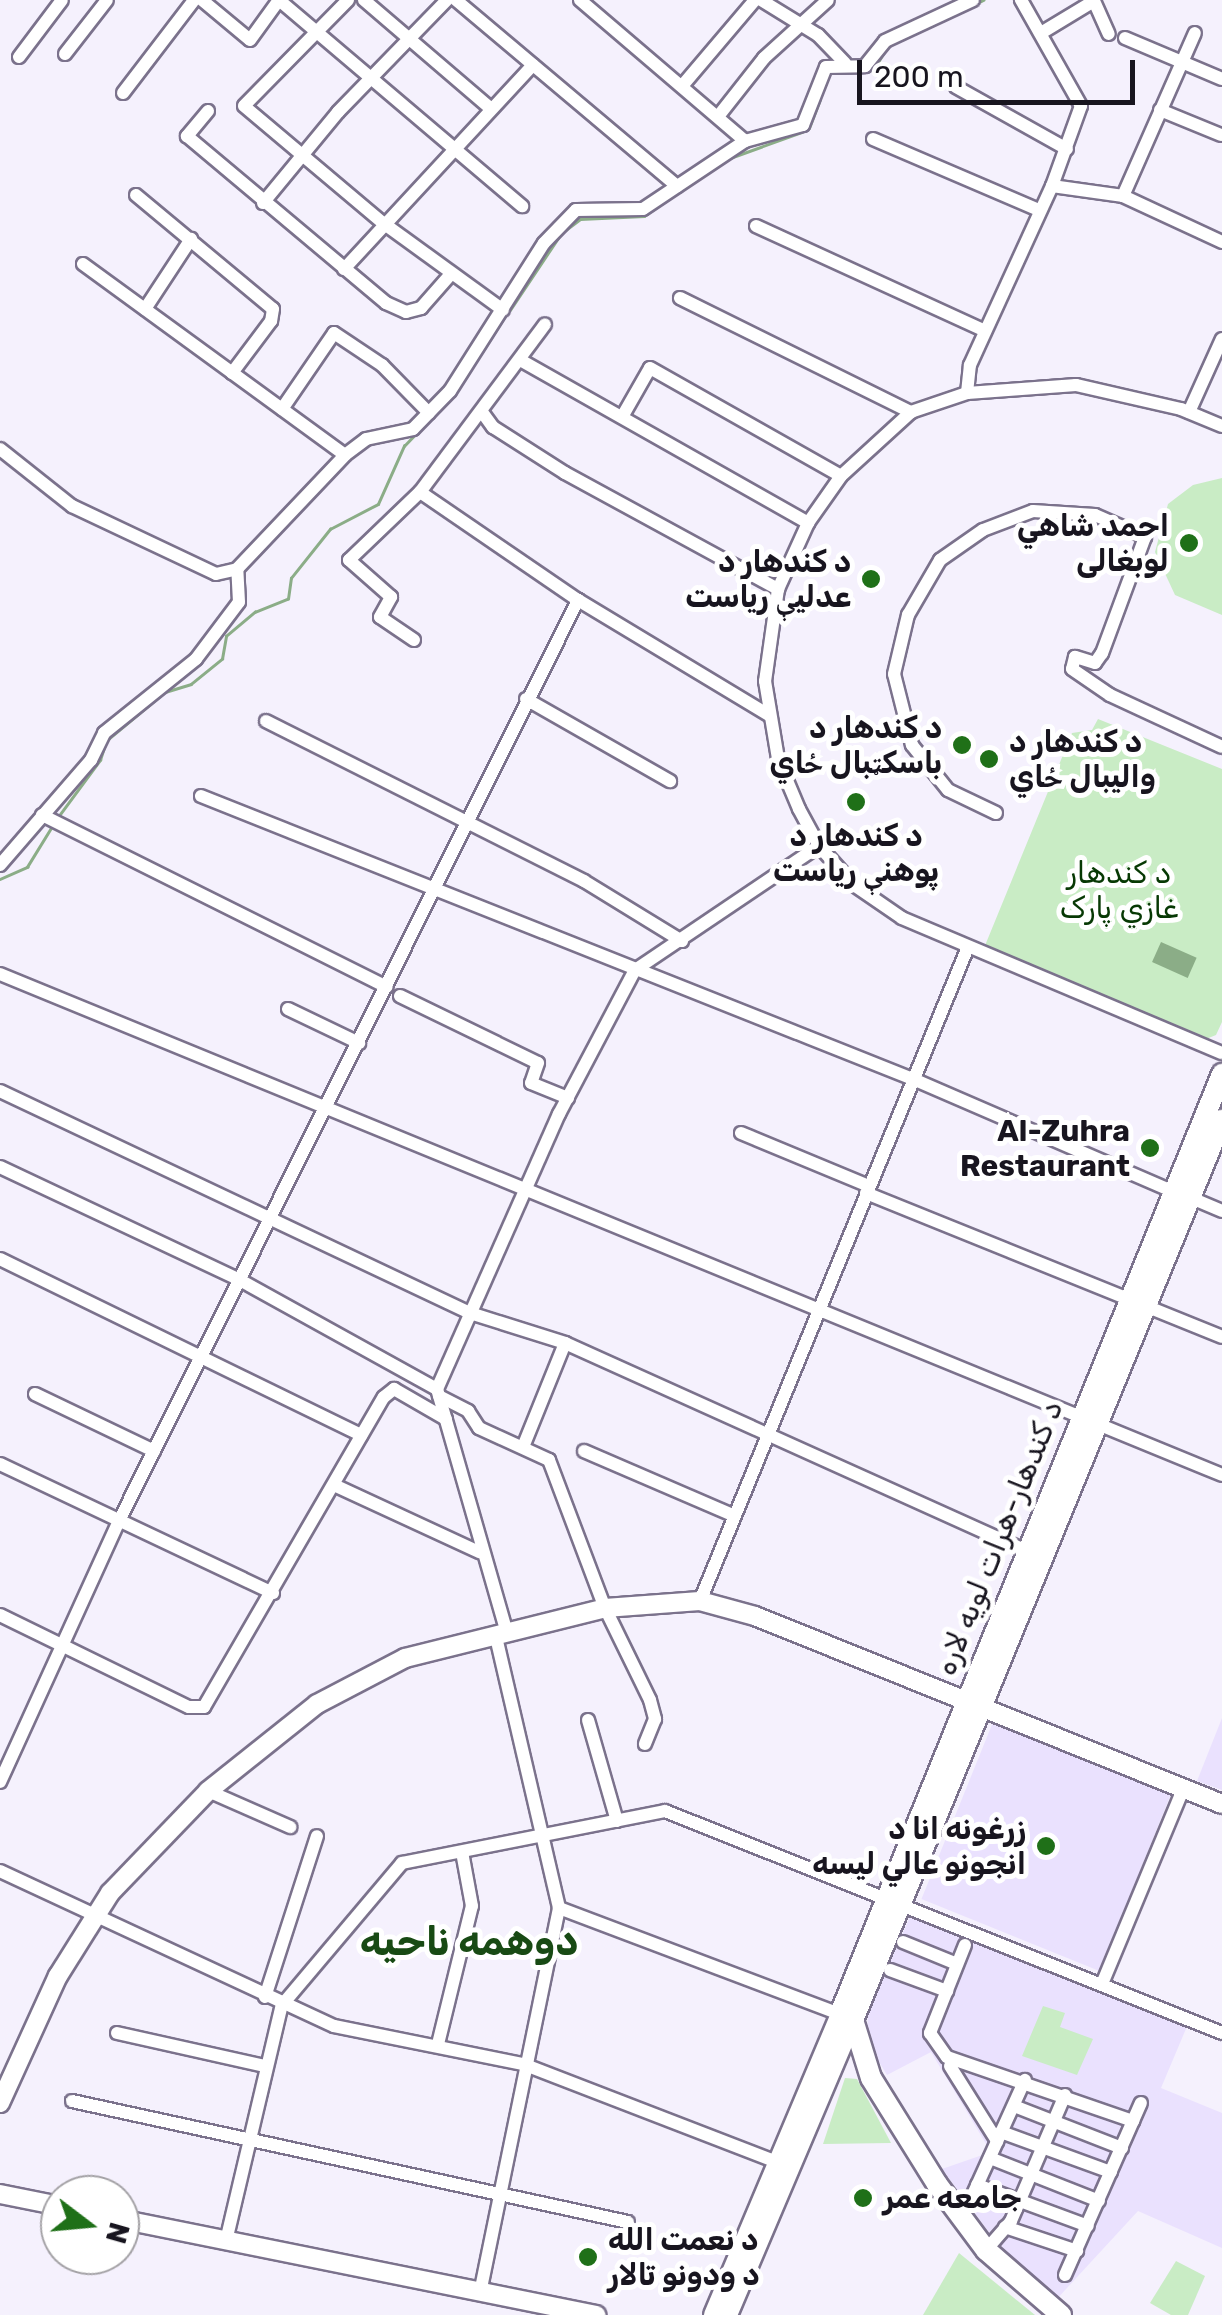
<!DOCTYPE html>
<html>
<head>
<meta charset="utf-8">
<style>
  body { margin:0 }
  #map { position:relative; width:1222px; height:2315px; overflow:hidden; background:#f5f1fd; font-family:Rubik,"Noto Naskh Arabic",sans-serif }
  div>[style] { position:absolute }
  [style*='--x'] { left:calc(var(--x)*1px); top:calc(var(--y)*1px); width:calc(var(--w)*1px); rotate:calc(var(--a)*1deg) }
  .built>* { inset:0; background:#eae1fe; transform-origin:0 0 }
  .green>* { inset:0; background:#c9ecc5 }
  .water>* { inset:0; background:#8bad87; transform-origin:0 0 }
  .stream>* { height:2.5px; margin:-1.25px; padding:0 1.25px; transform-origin:1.25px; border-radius:1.25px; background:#8bad87 }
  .roads { filter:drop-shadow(2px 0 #7b728c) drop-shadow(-2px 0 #7b728c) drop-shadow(0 2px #7b728c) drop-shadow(0 -2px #7b728c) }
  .minor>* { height:12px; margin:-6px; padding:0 6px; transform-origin:6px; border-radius:6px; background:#fff }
  .major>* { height:18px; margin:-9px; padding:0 9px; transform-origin:9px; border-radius:9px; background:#fff }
  .highway>* { height:20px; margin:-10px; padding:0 10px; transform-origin:10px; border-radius:10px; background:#fff }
  .dots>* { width:28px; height:28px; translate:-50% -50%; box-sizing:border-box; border:5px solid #fff; border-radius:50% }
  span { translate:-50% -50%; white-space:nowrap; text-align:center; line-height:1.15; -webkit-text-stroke:10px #fff; paint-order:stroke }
  .poi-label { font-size:30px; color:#18151f; font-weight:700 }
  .right { translate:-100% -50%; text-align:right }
  .left { translate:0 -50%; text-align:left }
  .park-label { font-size:30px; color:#073904 }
  .street-label { font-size:30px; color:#18151f }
  .district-label { font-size:40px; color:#184a14; font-weight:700 }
  .north { position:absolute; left:40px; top:2175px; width:100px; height:100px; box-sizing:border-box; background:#fff; border:2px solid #a3a1a5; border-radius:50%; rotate:106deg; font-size:28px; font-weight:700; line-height:40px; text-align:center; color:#18151f }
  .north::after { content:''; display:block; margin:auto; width:35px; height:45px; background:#1f7018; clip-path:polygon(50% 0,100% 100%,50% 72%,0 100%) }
  .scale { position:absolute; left:857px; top:60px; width:278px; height:45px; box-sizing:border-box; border:5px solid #18151f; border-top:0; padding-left:12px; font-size:30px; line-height:35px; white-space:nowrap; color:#18151f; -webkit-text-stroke:8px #fff; paint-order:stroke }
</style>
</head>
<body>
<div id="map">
  <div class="built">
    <div style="clip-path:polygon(1222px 1718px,1222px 1790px,1197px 1781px)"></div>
    <div style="left:993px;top:1722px;width:192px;height:191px;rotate:22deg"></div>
    <div style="clip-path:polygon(910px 1917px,1188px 2024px,1161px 2088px,1222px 2113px,1222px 2248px,1138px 2211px,1055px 2301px,994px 2239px,942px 2169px,991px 2152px,931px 2052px,887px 2075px,867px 2042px,868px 2009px)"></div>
  </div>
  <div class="green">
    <div style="clip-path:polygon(1222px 478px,1222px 615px,1175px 595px,1155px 552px,1168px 504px,1193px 485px)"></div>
    <div style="clip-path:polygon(1098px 719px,1222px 769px,1222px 1022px,1216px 1035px,1206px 1039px,984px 948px,1072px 733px,1092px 730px)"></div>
    <div style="clip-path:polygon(1043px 2006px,1065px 2013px,1060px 2027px,1093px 2039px,1077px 2075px,1022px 2056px)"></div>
    <div style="clip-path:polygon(845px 2078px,857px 2079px,891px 2143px,823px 2144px)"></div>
    <div style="clip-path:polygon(959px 2253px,1035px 2315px,923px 2315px)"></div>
    <div style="clip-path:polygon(1176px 2261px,1205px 2276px,1188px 2315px,1171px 2315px,1150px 2303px)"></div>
  </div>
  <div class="water">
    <div style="left:1161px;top:942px;width:39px;height:22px;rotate:24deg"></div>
  </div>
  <div class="stream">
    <div style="--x:927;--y:28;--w:63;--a:-26.6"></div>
    <div style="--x:850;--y:72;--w:23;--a:-5"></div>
    <div style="--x:873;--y:70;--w:28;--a:-58"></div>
    <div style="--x:809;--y:128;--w:30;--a:-69"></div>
    <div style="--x:730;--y:158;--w:77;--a:-19.9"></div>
    <div style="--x:563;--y:232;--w:21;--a:-37"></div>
    <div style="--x:580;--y:219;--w:64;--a:-2.7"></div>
    <div style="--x:644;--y:216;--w:51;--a:-34.6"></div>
    <div style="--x:510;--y:310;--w:87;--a:-56.3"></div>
    <div style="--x:482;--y:352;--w:43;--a:-57.4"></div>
    <div style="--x:58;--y:817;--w:71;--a:-53.6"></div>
    <div style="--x:100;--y:760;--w:20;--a:-72"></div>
    <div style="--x:106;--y:741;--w:77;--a:-39.7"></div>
    <div style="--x:165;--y:692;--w:27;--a:-17"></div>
    <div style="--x:191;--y:684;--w:40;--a:-39"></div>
    <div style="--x:222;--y:659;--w:23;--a:-80"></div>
    <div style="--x:226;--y:636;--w:38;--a:-40"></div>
    <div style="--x:255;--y:612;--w:35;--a:-22"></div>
    <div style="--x:288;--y:599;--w:21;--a:-82"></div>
    <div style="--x:291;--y:578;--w:63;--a:-51.5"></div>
    <div style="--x:330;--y:529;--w:54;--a:-27.5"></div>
    <div style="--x:378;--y:504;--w:64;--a:-65.9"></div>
    <div style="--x:404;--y:446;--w:75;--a:-46.1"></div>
    <div style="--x:0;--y:879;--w:30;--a:-24"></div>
    <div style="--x:27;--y:867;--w:46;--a:-58.4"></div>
  </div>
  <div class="roads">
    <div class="minor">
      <div style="--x:202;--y:0;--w:62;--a:39.8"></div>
      <div style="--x:250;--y:40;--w:49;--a:-54.1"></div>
      <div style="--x:279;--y:0;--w:319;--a:40.3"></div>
      <div style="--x:348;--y:0;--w:148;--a:134.5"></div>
      <div style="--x:244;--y:106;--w:182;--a:40.1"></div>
      <div style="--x:383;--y:223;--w:148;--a:35.9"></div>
      <div style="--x:364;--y:0;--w:167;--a:40.6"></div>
      <div style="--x:456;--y:0;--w:289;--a:40.1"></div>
      <div style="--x:580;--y:0;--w:217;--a:40.5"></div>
      <div style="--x:761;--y:0;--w:67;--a:31.6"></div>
      <div style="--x:818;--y:35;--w:39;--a:46"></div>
      <div style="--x:1041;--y:33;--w:62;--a:-31.1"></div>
      <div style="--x:1094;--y:1;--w:36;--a:66"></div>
      <div style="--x:1125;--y:38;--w:105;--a:22.9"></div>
      <div style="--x:65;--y:54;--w:68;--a:-52.1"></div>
      <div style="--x:19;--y:57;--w:71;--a:-53"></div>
      <div style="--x:682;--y:86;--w:113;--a:-49.7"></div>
      <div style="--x:956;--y:87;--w:127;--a:29.2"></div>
      <div style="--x:123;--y:93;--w:117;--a:-52.6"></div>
      <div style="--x:1160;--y:110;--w:66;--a:22.3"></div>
      <div style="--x:208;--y:111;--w:33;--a:130"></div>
      <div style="--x:187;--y:136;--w:260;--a:40"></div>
      <div style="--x:386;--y:303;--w:22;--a:24"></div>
      <div style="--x:406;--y:312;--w:16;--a:-15"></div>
      <div style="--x:421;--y:308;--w:44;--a:-48.7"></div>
      <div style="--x:720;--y:114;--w:71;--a:-51.8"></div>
      <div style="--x:764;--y:58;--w:86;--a:-42.2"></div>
      <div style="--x:873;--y:139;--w:181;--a:23.2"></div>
      <div style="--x:1052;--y:186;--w:72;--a:8"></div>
      <div style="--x:1123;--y:196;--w:109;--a:24.9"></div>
      <div style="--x:136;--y:195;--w:178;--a:39.8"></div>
      <div style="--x:273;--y:309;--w:12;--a:99"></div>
      <div style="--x:271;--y:321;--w:65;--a:126.9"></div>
      <div style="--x:1123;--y:196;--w:178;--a:-66.2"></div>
      <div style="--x:263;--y:203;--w:118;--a:-50.5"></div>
      <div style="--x:338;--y:112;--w:156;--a:-45.8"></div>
      <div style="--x:756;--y:226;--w:252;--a:24.6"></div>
      <div style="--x:83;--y:264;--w:324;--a:36.1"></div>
      <div style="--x:344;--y:269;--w:278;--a:-47.2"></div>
      <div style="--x:680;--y:298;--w:258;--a:26.3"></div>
      <div style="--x:145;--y:309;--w:84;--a:-56.7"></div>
      <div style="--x:522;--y:361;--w:329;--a:29.5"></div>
      <div style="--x:967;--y:393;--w:28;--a:-84"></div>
      <div style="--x:970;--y:365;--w:197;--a:-65.4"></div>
      <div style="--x:1052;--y:186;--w:85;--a:-70.1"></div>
      <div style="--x:1081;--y:106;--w:122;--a:-119.5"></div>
      <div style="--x:282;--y:409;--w:92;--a:-55.6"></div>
      <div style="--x:334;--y:333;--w:58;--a:33.7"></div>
      <div style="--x:382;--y:365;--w:67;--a:45.6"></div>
      <div style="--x:482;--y:412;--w:19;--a:54"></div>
      <div style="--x:493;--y:427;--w:85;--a:32.6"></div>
      <div style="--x:565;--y:473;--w:243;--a:28.6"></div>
      <div style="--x:1189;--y:412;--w:80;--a:-65.7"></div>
      <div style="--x:622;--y:417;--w:56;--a:-60.3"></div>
      <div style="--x:650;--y:368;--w:219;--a:29.5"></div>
      <div style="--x:1222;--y:426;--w:44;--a:-157.5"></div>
      <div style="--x:1181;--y:409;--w:108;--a:-167.1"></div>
      <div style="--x:1076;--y:385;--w:109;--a:175.8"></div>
      <div style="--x:967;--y:393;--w:59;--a:161.3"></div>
      <div style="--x:911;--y:412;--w:95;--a:137.6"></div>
      <div style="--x:841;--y:476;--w:57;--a:125.1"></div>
      <div style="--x:808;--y:523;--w:72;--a:114.4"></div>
      <div style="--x:778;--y:589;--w:93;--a:98"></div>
      <div style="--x:765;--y:681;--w:79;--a:80.5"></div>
      <div style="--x:778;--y:759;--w:54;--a:67.2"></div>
      <div style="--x:799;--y:809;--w:42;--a:61.6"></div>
      <div style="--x:819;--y:846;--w:52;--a:48.1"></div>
      <div style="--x:854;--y:885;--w:58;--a:34.5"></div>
      <div style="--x:902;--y:918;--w:347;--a:22.9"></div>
      <div style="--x:0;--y:449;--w:92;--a:38.4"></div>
      <div style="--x:72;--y:506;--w:159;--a:25.3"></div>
      <div style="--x:216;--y:574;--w:22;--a:-13"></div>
      <div style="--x:237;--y:569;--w:157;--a:-46.5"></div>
      <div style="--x:345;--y:455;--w:26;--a:-37"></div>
      <div style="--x:366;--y:439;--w:48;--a:-12"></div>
      <div style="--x:413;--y:429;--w:53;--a:-45.8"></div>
      <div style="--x:450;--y:391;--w:175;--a:-57.6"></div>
      <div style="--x:544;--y:243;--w:46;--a:-45.9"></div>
      <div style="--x:576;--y:210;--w:67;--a:-0.9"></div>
      <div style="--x:643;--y:209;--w:123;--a:-33.7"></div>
      <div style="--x:745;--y:141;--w:60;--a:-15.4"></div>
      <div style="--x:803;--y:125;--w:62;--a:-68.4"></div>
      <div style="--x:826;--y:67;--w:39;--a:-1"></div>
      <div style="--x:865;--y:66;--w:32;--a:-51"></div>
      <div style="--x:885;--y:41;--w:97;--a:-25"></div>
      <div style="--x:420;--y:492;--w:191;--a:34.4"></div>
      <div style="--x:578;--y:600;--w:223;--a:31.1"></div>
      <div style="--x:414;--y:640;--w:41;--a:-145.9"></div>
      <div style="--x:380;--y:617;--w:23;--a:-61"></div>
      <div style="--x:391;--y:597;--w:56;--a:-138.6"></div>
      <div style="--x:349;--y:560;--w:98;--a:-43.8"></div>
      <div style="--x:420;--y:492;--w:209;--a:-53.3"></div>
      <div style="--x:526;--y:699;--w:166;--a:29.7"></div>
      <div style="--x:266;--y:721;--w:356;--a:26.7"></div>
      <div style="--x:584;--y:881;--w:115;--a:31.5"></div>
      <div style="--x:201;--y:796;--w:766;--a:21.68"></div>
      <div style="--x:913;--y:1079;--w:284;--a:23.4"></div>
      <div style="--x:996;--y:813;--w:53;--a:-154.4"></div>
      <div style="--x:948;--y:790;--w:58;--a:-128.7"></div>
      <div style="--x:912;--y:745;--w:73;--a:-104.2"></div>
      <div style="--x:894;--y:674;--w:61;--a:-76.7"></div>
      <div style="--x:908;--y:615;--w:64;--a:-59.8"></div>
      <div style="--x:940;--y:560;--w:52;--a:-34.9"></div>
      <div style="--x:983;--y:530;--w:53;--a:-20.8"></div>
      <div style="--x:1033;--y:511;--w:62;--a:3.7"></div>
      <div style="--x:1095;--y:515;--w:55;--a:23.7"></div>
      <div style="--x:1145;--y:537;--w:124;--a:110.3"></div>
      <div style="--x:1102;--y:653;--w:12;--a:125"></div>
      <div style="--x:1095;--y:663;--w:21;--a:-163"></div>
      <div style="--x:1075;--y:657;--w:12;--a:104"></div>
      <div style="--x:1072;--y:669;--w:46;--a:34.4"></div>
      <div style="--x:1110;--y:695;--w:123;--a:24.9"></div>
      <div style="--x:42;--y:815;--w:385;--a:26.5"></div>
      <div style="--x:0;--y:865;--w:139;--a:-49.1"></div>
      <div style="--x:91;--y:760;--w:30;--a:-64"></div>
      <div style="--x:104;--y:733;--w:118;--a:-38.8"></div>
      <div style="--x:196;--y:659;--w:71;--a:-53"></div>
      <div style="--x:239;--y:602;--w:33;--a:-93"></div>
      <div style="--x:0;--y:974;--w:1321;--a:22.29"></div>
      <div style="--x:400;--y:996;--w:153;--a:25.9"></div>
      <div style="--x:538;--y:1063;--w:21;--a:109"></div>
      <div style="--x:531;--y:1083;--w:40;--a:22"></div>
      <div style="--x:288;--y:1009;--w:79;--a:25.6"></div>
      <div style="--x:0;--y:1091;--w:520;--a:25.28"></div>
      <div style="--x:470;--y:1313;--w:100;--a:17.5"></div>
      <div style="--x:565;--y:1343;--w:511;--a:24.26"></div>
      <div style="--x:741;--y:1133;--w:139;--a:22.5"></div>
      <div style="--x:0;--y:1167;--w:265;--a:25.2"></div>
      <div style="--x:240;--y:1280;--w:225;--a:29"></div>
      <div style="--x:866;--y:1193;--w:384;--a:22"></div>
      <div style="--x:1189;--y:1197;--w:36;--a:23"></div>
      <div style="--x:0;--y:1259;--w:402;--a:26"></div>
      <div style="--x:35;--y:1394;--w:132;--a:25.6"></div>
      <div style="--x:439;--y:1396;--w:33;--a:27"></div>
      <div style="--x:468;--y:1411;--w:20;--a:57"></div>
      <div style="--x:479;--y:1428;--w:77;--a:24.6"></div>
      <div style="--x:549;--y:1460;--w:158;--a:69.3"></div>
      <div style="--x:605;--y:1608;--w:102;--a:63.9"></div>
      <div style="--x:650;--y:1700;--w:20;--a:75"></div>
      <div style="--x:655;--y:1719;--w:27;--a:112"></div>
      <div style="--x:523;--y:1447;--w:112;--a:-68"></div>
      <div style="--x:584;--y:1451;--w:164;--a:23.3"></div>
      <div style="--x:0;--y:1464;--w:302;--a:25.3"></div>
      <div style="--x:334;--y:1485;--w:160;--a:24.8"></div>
      <div style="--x:700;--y:1601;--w:707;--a:-67.72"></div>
      <div style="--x:0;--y:1615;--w:210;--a:26"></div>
      <div style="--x:189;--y:1707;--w:15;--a:0"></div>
      <div style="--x:204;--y:1707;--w:358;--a:-59.9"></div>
      <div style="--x:384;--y:1397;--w:13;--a:-39"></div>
      <div style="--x:394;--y:1389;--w:60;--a:30"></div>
      <div style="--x:507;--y:1633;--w:254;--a:-106"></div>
      <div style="--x:437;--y:1389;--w:301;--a:-66.1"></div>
      <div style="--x:559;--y:1114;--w:163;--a:-62.2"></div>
      <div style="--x:635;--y:970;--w:222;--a:-34"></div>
      <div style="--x:496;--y:1637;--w:278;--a:76.9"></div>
      <div style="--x:559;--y:1908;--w:300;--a:20.7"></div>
      <div style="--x:588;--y:1720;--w:105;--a:74"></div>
      <div style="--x:0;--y:1782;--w:289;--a:-65.5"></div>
      <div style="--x:120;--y:1519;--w:1027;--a:-63.51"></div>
      <div style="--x:208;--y:1791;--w:90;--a:23.7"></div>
      <div style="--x:0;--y:1871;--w:368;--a:24.9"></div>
      <div style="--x:334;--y:2026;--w:193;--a:11.4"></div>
      <div style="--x:523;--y:2064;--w:281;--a:21.1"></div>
      <div style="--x:903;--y:1942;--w:58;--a:22.2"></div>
      <div style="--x:965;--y:1945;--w:95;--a:111.7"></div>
      <div style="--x:930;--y:2033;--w:29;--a:55"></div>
      <div style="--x:947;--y:2057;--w:197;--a:19"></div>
      <div style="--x:890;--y:1970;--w:61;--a:20.2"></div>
      <div style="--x:1102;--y:1984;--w:211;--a:-67.4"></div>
      <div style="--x:265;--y:1997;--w:169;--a:-72.1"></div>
      <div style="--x:117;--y:2033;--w:152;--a:12.6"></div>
      <div style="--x:438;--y:2044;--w:142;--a:-76.2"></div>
      <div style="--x:472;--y:1906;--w:55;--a:-100.5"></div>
      <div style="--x:950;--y:2066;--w:89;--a:57.9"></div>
      <div style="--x:72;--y:2101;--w:569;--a:12.28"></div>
      <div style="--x:1014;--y:2106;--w:116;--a:21.3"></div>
      <div style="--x:1001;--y:2132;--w:117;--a:20"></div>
      <div style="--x:990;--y:2158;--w:117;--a:21.5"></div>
      <div style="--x:977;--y:2185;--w:118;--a:20.3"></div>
      <div style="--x:970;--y:2201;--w:133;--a:-65.6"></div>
      <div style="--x:1005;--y:2227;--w:76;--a:18.4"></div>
      <div style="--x:226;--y:2241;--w:243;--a:-76.7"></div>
      <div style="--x:282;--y:2005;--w:186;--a:-49.8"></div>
      <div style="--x:402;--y:1863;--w:268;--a:-11.2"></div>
      <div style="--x:665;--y:1811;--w:600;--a:21.73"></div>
      <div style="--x:986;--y:2250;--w:38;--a:-49"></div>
      <div style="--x:1011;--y:2221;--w:137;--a:-66.8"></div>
      <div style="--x:1065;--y:2275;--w:188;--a:-66.2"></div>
      <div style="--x:480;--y:2293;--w:393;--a:-78.4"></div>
    </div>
    <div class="major">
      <div style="--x:0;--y:2103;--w:140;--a:-65.5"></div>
      <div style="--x:58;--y:1976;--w:98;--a:-57.9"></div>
      <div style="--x:110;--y:1893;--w:141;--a:-46.1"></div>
      <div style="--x:208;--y:1791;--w:139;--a:-38.6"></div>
      <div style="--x:317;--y:1704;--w:99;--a:-27.6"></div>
      <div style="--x:405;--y:1658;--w:206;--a:-14"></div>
      <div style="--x:605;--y:1608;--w:95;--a:-4.2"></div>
      <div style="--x:700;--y:1601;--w:57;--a:15.3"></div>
      <div style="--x:755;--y:1616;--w:503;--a:21.93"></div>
      <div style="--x:0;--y:2194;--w:61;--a:11.3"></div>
      <div style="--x:120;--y:2219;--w:486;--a:11.4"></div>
      <div style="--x:713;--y:2315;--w:327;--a:-67.1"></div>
      <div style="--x:728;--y:2315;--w:320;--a:-67"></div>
    </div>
    <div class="highway">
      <div style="--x:853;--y:2020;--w:14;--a:-155"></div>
      <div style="--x:840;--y:2014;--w:1015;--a:-67.88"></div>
      <div style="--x:1061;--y:2315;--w:99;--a:-139.1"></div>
      <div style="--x:986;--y:2250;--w:82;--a:-126.6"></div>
      <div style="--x:937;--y:2184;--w:125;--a:-121.9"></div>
      <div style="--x:871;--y:2078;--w:61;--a:-107.2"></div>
      <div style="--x:853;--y:2020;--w:973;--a:-67.71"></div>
    </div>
  </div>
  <div class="dots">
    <div style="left:1189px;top:543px;background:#1f7018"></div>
    <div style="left:871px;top:579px;background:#1f7018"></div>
    <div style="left:962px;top:745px;background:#1f7018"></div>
    <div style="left:989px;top:759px;background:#1f7018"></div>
    <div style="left:856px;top:802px;background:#1f7018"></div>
    <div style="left:1150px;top:1148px;background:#1f7018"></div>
    <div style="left:1046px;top:1846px;background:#1f7018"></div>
    <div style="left:863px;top:2198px;background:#1f7018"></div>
    <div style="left:588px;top:2257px;background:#1f7018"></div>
  </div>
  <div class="poi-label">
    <span class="right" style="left:1169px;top:543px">احمد شاهي<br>لوبغالی</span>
    <span class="right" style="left:851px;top:579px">د کندهار د<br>عدلیې رياست</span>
    <span class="right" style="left:942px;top:745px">د کندهار د<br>باسکټبال ځاي</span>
    <span class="left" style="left:1009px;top:759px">د کندهار د<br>واليبال ځاي</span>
    <span style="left:856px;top:853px">د کندهار د<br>پوهنې رياست</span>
    <span class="right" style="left:1130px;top:1148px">Al-Zuhra<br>Restaurant</span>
    <span class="right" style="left:1026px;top:1846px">زرغونه انا د<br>انجونو عالي لیسه</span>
    <span class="left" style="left:883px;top:2198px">جامعه عمر</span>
    <span class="left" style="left:608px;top:2257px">د نعمت الله<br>د ودونو تالار</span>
  </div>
  <div class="park-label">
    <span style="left:1119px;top:890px">د کندهار<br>غازي پارک</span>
  </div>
  <div class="street-label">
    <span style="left:999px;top:1538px;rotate:-68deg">د کندهار-هرات لويه لاره</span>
  </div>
  <div class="district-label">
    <span style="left:469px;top:1942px">دوهمه ناحیه</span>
  </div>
  <div class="north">N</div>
  <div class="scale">200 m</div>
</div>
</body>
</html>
